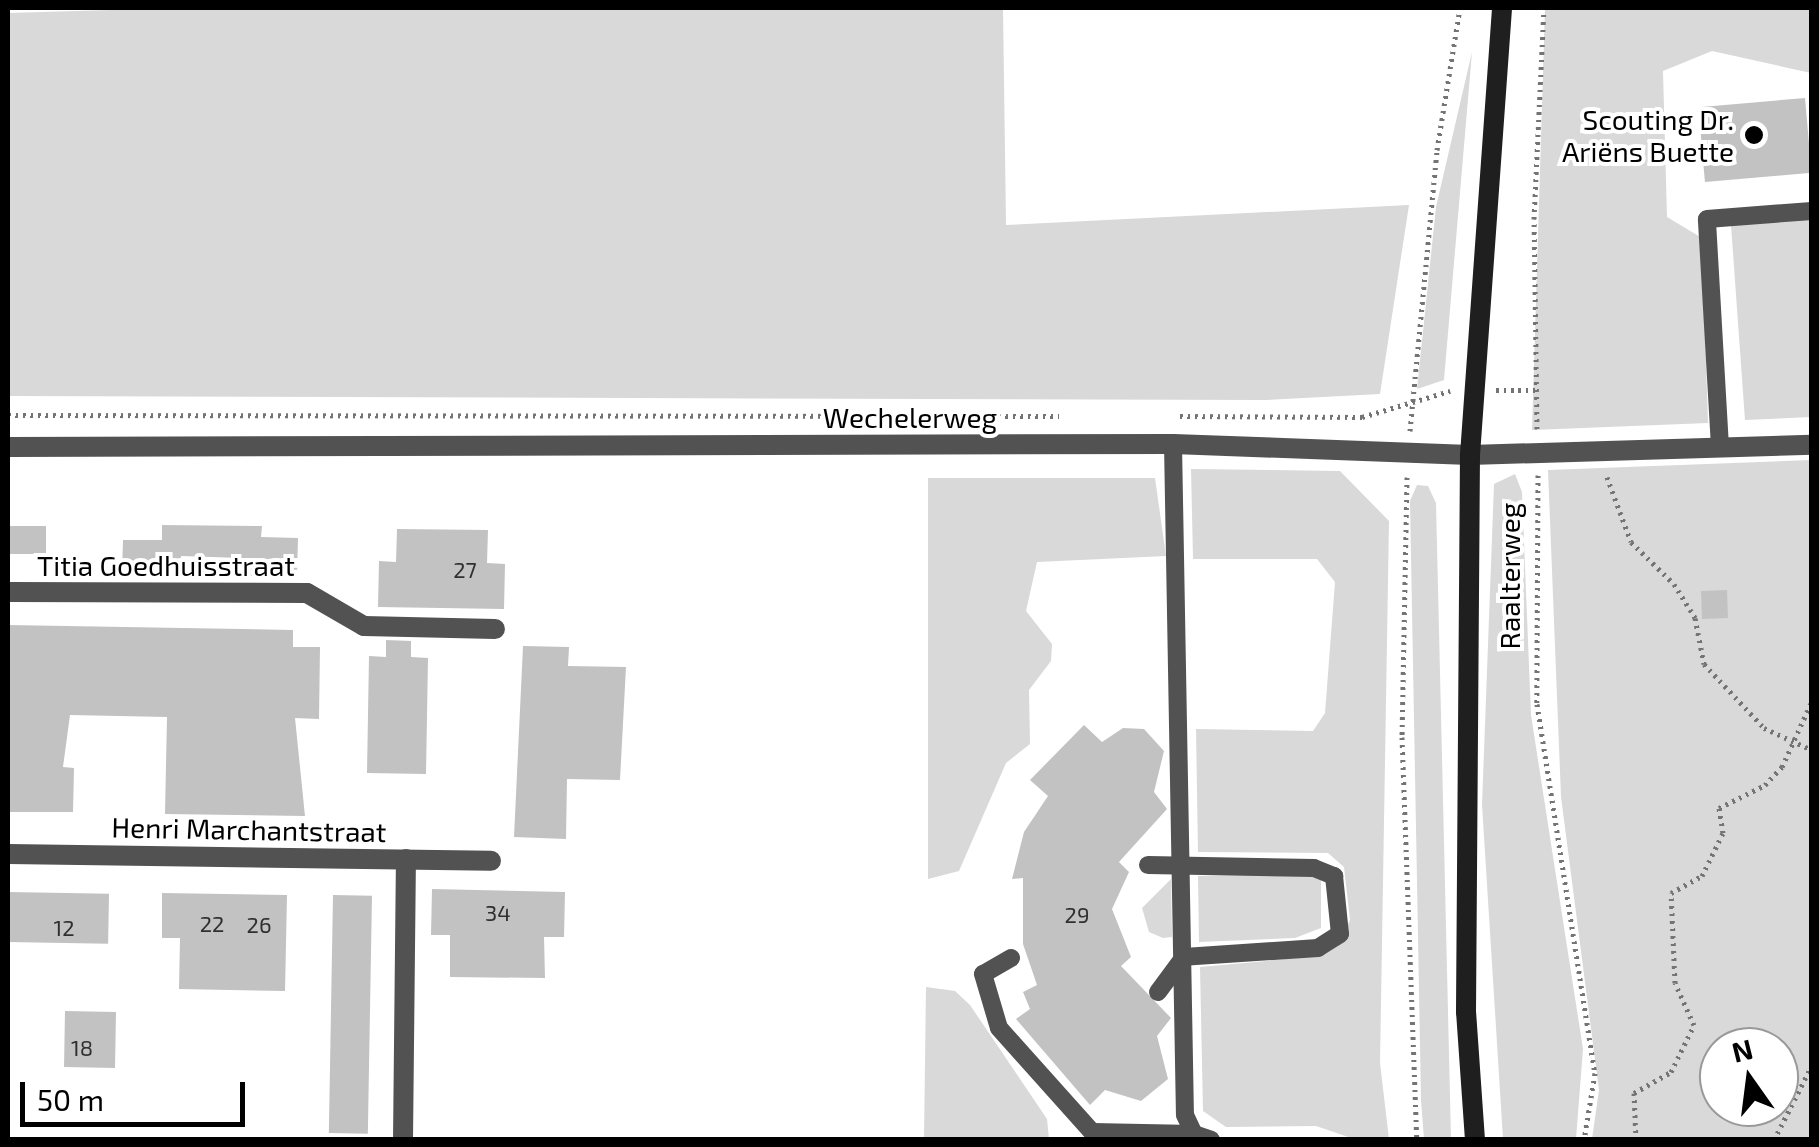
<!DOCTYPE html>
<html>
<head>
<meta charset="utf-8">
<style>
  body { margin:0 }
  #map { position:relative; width:1819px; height:1147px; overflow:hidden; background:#fff; font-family:"Exo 2",sans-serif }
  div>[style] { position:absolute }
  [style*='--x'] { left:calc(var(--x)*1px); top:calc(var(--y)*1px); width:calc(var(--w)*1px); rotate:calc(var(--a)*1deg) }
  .green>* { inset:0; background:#d9d9d9 }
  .building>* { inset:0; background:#c2c2c2; transform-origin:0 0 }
  .path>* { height:5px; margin-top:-2.5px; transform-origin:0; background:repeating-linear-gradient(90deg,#747474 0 2.5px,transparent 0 7.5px) }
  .service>* { height:18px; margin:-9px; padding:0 9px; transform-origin:9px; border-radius:9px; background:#525252 }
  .minor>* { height:20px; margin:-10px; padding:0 10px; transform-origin:10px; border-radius:10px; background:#525252 }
  .tertiary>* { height:20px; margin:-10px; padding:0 10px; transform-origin:10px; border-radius:10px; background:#525252 }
  .secondary>* { height:20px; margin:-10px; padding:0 10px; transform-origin:10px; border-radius:10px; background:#1f1f1f }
  .dots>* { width:28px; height:28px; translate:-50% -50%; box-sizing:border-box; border:5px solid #fff; border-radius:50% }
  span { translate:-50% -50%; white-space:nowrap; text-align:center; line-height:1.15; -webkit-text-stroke:8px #fff; paint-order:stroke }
  .number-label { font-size:22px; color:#303030 }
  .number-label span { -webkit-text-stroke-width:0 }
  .poi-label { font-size:28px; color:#000 }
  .right { translate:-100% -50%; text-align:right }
  .street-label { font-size:28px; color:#000 }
  .frame { position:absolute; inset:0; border:10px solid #000; pointer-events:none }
  .north { position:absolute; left:1699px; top:1027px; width:100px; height:100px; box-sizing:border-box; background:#fff; border:2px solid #999; border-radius:50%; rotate:346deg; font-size:28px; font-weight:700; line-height:40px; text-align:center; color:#000 }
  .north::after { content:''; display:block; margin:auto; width:35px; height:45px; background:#000; clip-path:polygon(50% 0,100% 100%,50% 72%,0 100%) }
  .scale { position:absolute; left:20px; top:1082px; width:225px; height:45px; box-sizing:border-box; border:5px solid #000; border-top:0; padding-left:12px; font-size:30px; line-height:35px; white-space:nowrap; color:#000; -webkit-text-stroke:8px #fff; paint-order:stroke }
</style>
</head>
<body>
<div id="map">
  <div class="green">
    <div style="clip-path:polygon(178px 8px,1003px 8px,1006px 225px,1409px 205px,1380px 394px,1265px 400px,8px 396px,8px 13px)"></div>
    <div style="clip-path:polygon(1545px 8px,1811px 8px,1811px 73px,1712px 51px,1663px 71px,1667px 217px,1702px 238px,1708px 423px,1532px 430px)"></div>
    <div style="clip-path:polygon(1472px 52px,1444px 380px,1417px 389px,1436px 207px)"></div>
    <div style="clip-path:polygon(1811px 218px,1811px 417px,1745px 420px,1731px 225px)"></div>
    <div style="clip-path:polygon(evenodd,1811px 460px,1811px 1139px,1592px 1139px,1599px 1090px,1561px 797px,1548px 470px,1811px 460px,1719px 1047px,1779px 1047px,1779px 1107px,1719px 1107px,1719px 1047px)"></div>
    <div style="clip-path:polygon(1191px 469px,1340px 471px,1389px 521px,1380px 1063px,1389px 1139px,1354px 1139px,1316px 1126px,1226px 1127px,1203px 1111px,1200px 967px,1320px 956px,1338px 946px,1350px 920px,1344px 867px,1328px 853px,1198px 852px,1196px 729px,1313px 731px,1325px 713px,1335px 582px,1317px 559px,1193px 559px)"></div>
    <div style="clip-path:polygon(1515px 474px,1522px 492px,1531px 715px,1583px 1049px,1576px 1139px,1503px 1139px,1482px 805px,1494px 484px)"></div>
    <div style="clip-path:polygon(928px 478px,1155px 478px,1166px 556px,1037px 562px,1026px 611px,1052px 644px,1051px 661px,1029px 690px,1030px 744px,1006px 763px,959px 871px,928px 879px)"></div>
    <div style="clip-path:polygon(1417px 485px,1428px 486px,1436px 503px,1451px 1139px,1424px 1139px,1421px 1100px,1410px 501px)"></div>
    <div style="clip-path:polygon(1308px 874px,1321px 880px,1321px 928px,1295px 938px,1199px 942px,1198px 876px)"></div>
    <div style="clip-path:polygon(1171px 879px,1172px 937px,1163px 938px,1149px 932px,1142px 908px)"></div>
    <div style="clip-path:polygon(926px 987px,955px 991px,970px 1005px,1047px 1119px,1049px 1139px,924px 1139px)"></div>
  </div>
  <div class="building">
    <div style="left:1805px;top:98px;width:75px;height:107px;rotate:85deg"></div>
    <div style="clip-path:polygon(162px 525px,262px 526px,261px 537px,298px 538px,297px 576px,241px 576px,241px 558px,181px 556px,180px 574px,122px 573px,123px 540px,162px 540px)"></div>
    <div style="left:46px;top:526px;width:28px;height:38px;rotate:90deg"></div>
    <div style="clip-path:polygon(397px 529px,488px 530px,487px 563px,505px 564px,504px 609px,378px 607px,379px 561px,396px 562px)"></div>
    <div style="left:1727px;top:590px;width:28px;height:26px;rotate:88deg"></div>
    <div style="clip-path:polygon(8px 625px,293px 630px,293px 647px,320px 647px,319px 719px,295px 718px,305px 816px,165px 814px,167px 717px,70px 715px,63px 767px,74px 768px,73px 812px,8px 812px)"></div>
    <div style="clip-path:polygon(386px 640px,411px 641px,411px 657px,428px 658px,426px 774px,367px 773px,369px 656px,386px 657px)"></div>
    <div style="clip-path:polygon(523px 646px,569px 647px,568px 666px,626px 667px,620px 780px,567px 779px,566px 839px,514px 837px)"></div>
    <div style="clip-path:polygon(1084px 725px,1102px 742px,1123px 728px,1144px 729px,1164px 751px,1154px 792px,1167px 809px,1119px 862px,1129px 872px,1112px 909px,1131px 957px,1121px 966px,1171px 1018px,1157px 1036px,1168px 1079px,1141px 1101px,1105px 1090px,1090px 1105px,1016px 1019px,1030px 1009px,1023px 992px,1037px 985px,1023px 944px,1023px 878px,1012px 879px,1024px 832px,1048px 796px,1030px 780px)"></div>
    <div style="clip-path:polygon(432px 889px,565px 892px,564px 937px,544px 937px,545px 978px,450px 977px,450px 935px,431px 935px)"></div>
    <div style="left:8px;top:892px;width:101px;height:50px;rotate:1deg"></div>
    <div style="clip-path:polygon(162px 893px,287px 895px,285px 991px,179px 989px,180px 938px,162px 938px)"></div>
    <div style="left:333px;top:895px;width:39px;height:238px;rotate:1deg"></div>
    <div style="left:65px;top:1011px;width:51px;height:56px;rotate:1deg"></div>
  </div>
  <div class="path">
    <div style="--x:1496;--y:390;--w:39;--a:0"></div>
    <div style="--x:8;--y:415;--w:1051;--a:0.05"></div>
    <div style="--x:1180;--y:416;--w:182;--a:0.3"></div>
    <div style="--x:1362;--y:417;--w:92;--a:-16.5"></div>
    <div style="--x:1537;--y:429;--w:210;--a:-90.8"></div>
    <div style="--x:1534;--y:219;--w:211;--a:-87.3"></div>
    <div style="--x:1410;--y:431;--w:282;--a:-84.5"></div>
    <div style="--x:1437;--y:150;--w:144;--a:-80.8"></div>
    <div style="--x:1538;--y:475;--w:229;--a:90.3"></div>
    <div style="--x:1537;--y:704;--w:374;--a:81.1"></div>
    <div style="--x:1595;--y:1073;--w:68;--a:99.3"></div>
    <div style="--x:1407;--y:477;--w:260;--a:91.1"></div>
    <div style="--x:1402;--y:737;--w:403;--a:87.9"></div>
    <div style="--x:1607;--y:477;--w:69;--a:69.7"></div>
    <div style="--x:1631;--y:542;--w:60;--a:44.3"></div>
    <div style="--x:1674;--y:584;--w:40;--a:58"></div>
    <div style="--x:1695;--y:618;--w:47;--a:78.9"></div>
    <div style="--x:1704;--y:664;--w:88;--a:46.8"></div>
    <div style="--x:1764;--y:728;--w:53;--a:24.6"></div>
    <div style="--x:1636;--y:1140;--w:47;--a:-92.4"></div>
    <div style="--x:1634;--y:1093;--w:43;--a:-29.6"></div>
    <div style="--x:1671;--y:1072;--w:52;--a:-63.9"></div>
    <div style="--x:1694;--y:1025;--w:46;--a:-114.3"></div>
    <div style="--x:1675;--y:983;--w:90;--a:-92.5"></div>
    <div style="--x:1671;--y:893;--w:35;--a:-29"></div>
    <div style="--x:1702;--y:876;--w:48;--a:-64"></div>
    <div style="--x:1723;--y:833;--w:25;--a:-99"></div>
    <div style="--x:1719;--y:808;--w:51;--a:-26.6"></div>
    <div style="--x:1765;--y:785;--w:25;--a:-47"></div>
    <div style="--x:1782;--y:767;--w:72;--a:-65.6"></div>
    <div style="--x:1774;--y:1140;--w:84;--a:-63.1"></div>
  </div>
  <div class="service">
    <div style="--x:1173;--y:444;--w:671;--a:88.98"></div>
    <div style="--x:1185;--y:1115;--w:21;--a:65"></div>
    <div style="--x:1194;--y:1134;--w:18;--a:19"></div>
    <div style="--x:1720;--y:447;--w:228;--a:-93.3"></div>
    <div style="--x:1707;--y:219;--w:105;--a:-4.4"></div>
    <div style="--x:1148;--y:865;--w:166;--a:1"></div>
    <div style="--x:1314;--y:868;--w:22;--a:22"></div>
    <div style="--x:1334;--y:876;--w:58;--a:84.1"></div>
    <div style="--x:1340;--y:934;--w:26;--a:148"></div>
    <div style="--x:1318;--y:948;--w:134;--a:176.2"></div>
    <div style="--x:1011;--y:958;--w:32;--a:150"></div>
    <div style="--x:983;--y:974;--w:56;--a:73.5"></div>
    <div style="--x:999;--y:1028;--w:140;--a:48.2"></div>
    <div style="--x:1092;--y:1132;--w:102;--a:1.1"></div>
    <div style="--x:1158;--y:992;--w:44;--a:-53.4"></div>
  </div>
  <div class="minor">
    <div style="--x:1470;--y:455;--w:342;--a:-1.7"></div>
    <div style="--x:8;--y:592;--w:299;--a:0.2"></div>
    <div style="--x:307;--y:593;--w:66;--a:30.1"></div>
    <div style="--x:364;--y:626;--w:131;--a:1.3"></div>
    <div style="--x:8;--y:854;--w:483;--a:0.8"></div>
    <div style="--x:403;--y:1140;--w:281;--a:-89.4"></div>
  </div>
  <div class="tertiary">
    <div style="--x:8;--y:447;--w:1165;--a:-0.15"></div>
    <div style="--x:1173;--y:444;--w:297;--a:2.1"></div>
  </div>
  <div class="secondary">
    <div style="--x:1475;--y:1140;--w:128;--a:-94"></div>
    <div style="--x:1466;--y:1012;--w:557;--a:-89.59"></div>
    <div style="--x:1470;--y:455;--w:448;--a:-85.9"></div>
  </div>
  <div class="dots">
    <div style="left:1754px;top:135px;background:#000"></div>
  </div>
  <div class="number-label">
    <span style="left:465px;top:570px">27</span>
    <span style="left:498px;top:913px">34</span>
    <span style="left:1077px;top:915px">29</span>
    <span style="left:212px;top:924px">22</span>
    <span style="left:259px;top:925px">26</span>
    <span style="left:64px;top:928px">12</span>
    <span style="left:82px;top:1048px">18</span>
  </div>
  <div class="poi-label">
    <span class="right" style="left:1734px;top:135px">Scouting Dr.<br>Ariëns Buette</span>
  </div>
  <div class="street-label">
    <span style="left:910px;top:417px">Wechelerweg</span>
    <span style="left:166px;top:565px">Titia Goedhuisstraat</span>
    <span style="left:1509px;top:576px;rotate:-90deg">Raalterweg</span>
    <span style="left:249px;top:829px;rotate:1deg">Henri Marchantstraat</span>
  </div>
  <div class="frame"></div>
  <div class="north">N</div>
  <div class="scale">50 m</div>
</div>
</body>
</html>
